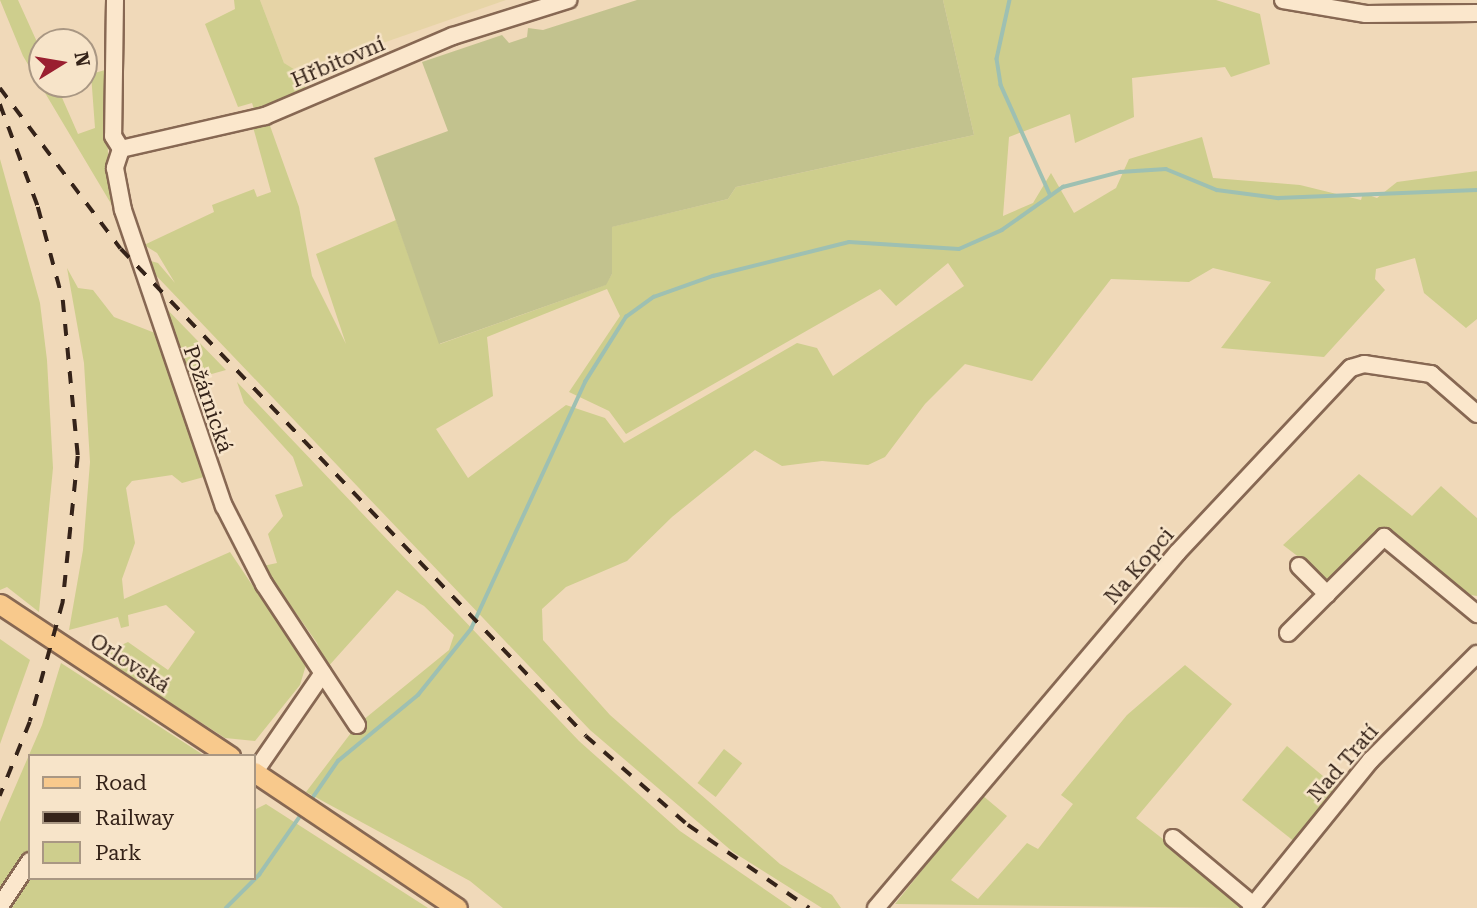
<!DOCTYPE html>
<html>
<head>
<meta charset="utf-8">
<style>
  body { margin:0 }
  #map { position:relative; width:1477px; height:908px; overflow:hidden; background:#f0d9b9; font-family:"Roboto Serif",serif }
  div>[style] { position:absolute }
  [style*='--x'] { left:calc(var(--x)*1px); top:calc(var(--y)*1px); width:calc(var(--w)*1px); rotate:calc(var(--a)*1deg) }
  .farmland>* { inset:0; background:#e6d4a6 }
  .green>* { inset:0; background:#cece8d; transform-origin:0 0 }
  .cemetery>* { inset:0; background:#c2c28e }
  .stream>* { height:3.5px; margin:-1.75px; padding:0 1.75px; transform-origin:1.75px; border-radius:1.75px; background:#9ec0b2 }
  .roads { filter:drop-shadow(2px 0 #876853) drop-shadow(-2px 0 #876853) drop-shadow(0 2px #876853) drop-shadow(0 -2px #876853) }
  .minor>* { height:16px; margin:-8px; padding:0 8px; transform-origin:8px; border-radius:8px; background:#fbe7cc }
  .major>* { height:19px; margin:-9.5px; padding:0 9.5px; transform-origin:9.5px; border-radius:9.5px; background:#f8c98c }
  .rail>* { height:3.5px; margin-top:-1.75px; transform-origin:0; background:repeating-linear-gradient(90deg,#352319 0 12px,transparent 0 24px) }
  span { translate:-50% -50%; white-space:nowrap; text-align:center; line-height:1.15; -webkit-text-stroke:5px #f7e4c9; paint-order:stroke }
  .street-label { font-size:21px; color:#352319 }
  .legend { position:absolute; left:28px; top:754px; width:228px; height:126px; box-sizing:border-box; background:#f7e4c9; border:2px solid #a99783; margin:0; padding:9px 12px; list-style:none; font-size:21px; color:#352319 }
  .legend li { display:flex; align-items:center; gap:14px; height:35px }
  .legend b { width:35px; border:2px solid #a99783 }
  .north { position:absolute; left:28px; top:28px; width:70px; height:70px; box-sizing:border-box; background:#f7e4c9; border:2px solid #a99783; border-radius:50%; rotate:79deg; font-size:19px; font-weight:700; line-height:28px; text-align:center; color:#352319 }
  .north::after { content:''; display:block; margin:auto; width:24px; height:32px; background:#9a1f30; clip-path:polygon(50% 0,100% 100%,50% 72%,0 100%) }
</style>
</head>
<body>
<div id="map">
  <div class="farmland">
    <div style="clip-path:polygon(260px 0,506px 0,294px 74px,284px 63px)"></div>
  </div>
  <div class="green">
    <div style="clip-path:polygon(0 0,18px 0,42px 53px,42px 84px,56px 84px,78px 134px,95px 128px,91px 74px,105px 70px,109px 182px,116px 212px,23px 56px)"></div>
    <div style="clip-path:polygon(234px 0,260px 0,284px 63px,300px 73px,306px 89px,254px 109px,252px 103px,238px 107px,205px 24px,235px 9px)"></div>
    <div style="clip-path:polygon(evenodd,943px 0,1216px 0,1260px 14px,1270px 64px,1231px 77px,1225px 67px,1132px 78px,1134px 117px,1075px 143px,1070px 114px,1009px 137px,1003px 216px,1033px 203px,1051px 173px,1074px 213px,1116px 188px,1129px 159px,1202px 137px,1213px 178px,1300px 185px,1361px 200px,1363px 193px,1377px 198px,1397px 182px,1477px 171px,1477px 319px,1466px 328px,1424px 293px,1415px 258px,1376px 269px,1375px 279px,1385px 290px,1324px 357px,1221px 348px,1271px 282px,1213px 268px,1189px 282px,1111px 279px,1032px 381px,965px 364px,925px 404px,885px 457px,868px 465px,822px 461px,782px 466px,755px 450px,672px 517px,627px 561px,566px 587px,542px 609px,543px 640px,610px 715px,780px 864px,832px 895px,841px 908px,822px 908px,733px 852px,590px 730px,147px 266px,147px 260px,158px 263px,175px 283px,157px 253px,144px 245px,214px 212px,212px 205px,254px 189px,257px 197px,271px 192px,253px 127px,269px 123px,299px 207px,312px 276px,346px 344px,316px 254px,396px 220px,440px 344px,605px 285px,612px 274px,611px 227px,728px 199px,736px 187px,974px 135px,943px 0,948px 263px,964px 286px,833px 376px,817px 348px,797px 343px,624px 443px,605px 418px,566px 405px,468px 478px,436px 429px,493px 396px,487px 337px,607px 289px,620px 316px,569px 392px,609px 411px,626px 434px,880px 289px,896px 306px,948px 263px)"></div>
    <div style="clip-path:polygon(0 159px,40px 303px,47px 360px,53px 468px,39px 612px,7px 587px,0 590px)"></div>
    <div style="clip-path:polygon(67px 268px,78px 288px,93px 290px,114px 317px,155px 333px,204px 477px,182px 483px,172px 475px,132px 481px,126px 488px,135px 543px,122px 579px,124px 599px,230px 552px,306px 665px,300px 685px,255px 741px,225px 738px,98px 656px,128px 642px,168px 670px,195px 632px,166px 605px,128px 615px,129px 626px,121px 628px,118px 617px,69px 630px,83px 550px,90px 462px,84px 363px)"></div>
    <div style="clip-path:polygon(159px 301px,226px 370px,190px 380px)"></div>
    <div style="clip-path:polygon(237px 382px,579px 741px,680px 831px,792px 908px,503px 908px,470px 881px,306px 792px,357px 725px,449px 650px,454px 635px,424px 606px,397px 590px,326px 669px,317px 643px,263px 566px,277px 563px,268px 534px,283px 516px,275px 495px,303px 486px,293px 457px,244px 403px)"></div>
    <div style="clip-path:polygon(1359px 474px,1412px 516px,1441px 486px,1477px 518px,1477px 596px,1464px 594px,1386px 529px,1330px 581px,1283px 545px)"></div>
    <div style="clip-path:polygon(0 639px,30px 660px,0 744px)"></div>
    <div style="clip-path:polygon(61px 663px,205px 756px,30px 756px,30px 851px,0 889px,0 822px,42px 725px)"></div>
    <div style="clip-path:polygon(1185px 665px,1232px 704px,1136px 818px,1246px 904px,1243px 908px,895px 904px,982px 795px,1007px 816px,951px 880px,978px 899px,1027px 843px,1038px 849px,1073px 804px,1061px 795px,1127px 715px)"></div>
    <div style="clip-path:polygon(1287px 746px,1335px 786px,1336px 794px,1295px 842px,1242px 800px)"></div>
    <div style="left:724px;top:749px;width:23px;height:43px;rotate:38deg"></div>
    <div style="clip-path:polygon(266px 804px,428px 908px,12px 908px,30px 878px,254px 878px,254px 810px)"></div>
  </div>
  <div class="cemetery">
    <div style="clip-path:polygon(637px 0,943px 0,974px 135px,736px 187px,728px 199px,612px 227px,612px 274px,606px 285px,439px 344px,374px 158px,448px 131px,422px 62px,502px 35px,509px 43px,527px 37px,528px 28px,543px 30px)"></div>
  </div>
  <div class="stream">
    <div style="--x:1010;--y:0;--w:60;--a:102.4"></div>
    <div style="--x:997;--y:59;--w:26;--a:81"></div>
    <div style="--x:1001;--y:85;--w:120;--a:65.8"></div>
    <div style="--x:309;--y:803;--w:51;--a:-55.4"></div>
    <div style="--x:338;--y:761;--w:104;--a:-39.5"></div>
    <div style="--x:418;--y:695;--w:85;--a:-51.2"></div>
    <div style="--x:471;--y:629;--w:272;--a:-65.2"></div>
    <div style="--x:585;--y:382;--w:77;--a:-57.8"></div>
    <div style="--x:626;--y:317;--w:34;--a:-36"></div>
    <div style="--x:654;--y:297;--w:63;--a:-19.6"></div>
    <div style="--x:713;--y:276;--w:140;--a:-14"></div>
    <div style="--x:849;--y:242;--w:110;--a:3.6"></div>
    <div style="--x:959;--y:249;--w:47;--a:-23.8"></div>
    <div style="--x:1002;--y:230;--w:75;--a:-35.2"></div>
    <div style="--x:1063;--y:187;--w:59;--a:-14.7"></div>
    <div style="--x:1120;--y:172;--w:46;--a:-3.7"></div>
    <div style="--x:1166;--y:169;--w:55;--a:22.4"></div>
    <div style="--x:1217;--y:190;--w:62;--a:7.5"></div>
    <div style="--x:1278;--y:198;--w:199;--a:-2.3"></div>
    <div style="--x:226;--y:908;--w:47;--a:-45"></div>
    <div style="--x:259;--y:875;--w:77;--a:-55.1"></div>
  </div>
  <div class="roads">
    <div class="minor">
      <div style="--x:115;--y:0;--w:136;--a:90.8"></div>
      <div style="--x:113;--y:136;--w:15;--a:58"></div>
      <div style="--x:1283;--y:0;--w:84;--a:9.6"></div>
      <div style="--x:1366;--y:14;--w:111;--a:-0.5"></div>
      <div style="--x:121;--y:149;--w:20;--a:108"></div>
      <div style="--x:115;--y:168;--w:43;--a:79.2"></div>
      <div style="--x:123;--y:210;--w:313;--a:71.2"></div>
      <div style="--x:224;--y:506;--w:88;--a:62.9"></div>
      <div style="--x:264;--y:584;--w:169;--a:56.6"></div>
      <div style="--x:121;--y:149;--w:148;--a:-12.9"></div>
      <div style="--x:265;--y:116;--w:204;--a:-23.1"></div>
      <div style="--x:453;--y:36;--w:121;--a:-17.4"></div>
      <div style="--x:1299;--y:566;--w:40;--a:45"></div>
      <div style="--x:1288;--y:633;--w:136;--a:-45"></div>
      <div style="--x:1384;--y:537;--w:121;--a:39.6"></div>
      <div style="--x:254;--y:773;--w:121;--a:-55.4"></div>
      <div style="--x:1173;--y:838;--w:104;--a:39.9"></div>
      <div style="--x:0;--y:906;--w:54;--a:-56.3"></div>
      <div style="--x:876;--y:908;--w:465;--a:-49.7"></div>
      <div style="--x:1177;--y:553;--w:254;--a:-46.8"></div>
      <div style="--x:1351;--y:368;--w:14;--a:-17"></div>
      <div style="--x:1364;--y:364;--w:68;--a:8.5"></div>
      <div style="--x:1431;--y:374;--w:61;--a:41"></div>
      <div style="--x:1251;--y:908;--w:191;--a:-51"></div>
      <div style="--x:1371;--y:760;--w:150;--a:-45"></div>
    </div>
    <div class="major">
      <div style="--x:0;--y:604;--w:276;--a:33.5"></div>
      <div style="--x:254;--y:772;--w:244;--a:33.8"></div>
    </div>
  </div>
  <div class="rail">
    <div style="--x:0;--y:88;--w:201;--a:53.1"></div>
    <div style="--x:121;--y:249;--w:673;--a:46.32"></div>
    <div style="--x:586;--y:736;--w:135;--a:41.1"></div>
    <div style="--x:688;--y:825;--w:147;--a:34.4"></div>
    <div style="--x:0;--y:104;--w:110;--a:69.7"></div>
    <div style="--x:38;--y:207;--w:96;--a:75"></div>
    <div style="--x:63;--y:300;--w:157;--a:84.5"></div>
    <div style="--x:78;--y:456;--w:147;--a:95.9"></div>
    <div style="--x:63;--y:602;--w:124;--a:105.4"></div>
    <div style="--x:30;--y:722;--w:80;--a:112.1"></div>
  </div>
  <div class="street-label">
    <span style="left:338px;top:62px;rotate:-23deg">Hřbitovní</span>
    <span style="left:208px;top:399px;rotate:71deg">Požárnická</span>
    <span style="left:1139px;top:566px;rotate:-49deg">Na Kopci</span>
    <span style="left:130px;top:663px;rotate:33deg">Orlovská</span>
    <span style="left:1343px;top:763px;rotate:-49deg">Nad Tratí</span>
  </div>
  <ul class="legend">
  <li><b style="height:9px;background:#f8c98c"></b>Road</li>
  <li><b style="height:9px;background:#352319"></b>Railway</li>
  <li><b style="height:19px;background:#cece8d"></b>Park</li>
  </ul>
  <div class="north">N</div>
</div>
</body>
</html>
